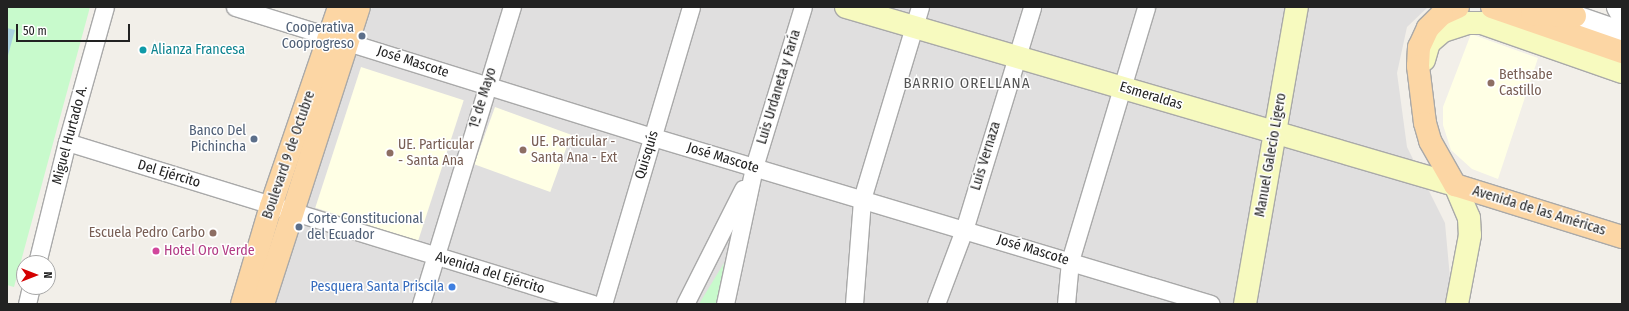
<!DOCTYPE html>
<html>
<head>
<meta charset="utf-8">
<style>
  body { margin:0 }
  #map { position:relative; width:1629px; height:311px; overflow:hidden; background:#f2efe9; font-family:"Fira Sans Condensed",sans-serif }
  div>[style] { position:absolute }
  [style*='--x'] { left:calc(var(--x)*1px); top:calc(var(--y)*1px); width:calc(var(--w)*1px); rotate:calc(var(--a)*1deg) }
  .residential>* { inset:0; background:#e0dfdf }
  .education>* { inset:0; background:#ffffe5; transform-origin:0 0 }
  .park>* { inset:0; background:#c8facc }
  .water>* { inset:0; background:#aad3df }
  .roads { filter:drop-shadow(1px 0 #a9a9a9) drop-shadow(-1px 0 #a9a9a9) drop-shadow(0 1px #a9a9a9) drop-shadow(0 -1px #a9a9a9) }
  .minor>* { height:17px; margin:-8.5px; padding:0 8.5px; transform-origin:8.5px; border-radius:8.5px; background:#fff }
  .tertiary>* { height:21px; margin:-10.5px; padding:0 10.5px; transform-origin:10.5px; border-radius:10.5px; background:#fff }
  .secondary>* { height:22px; margin:-11px; padding:0 11px; transform-origin:11px; border-radius:11px; background:#f7fabf }
  .primary>* { height:22px; margin:-11px; padding:0 11px; transform-origin:11px; border-radius:11px; background:#fcd6a4 }
  .dots>* { width:11px; height:11px; translate:-50% -50%; box-sizing:border-box; border:2px solid #fff; border-radius:50% }
  span { translate:-50% -50%; white-space:nowrap; text-align:center; line-height:1.15; -webkit-text-stroke:3px #fff; paint-order:stroke }
  .service-label { font-size:14px; color:#4e5e75 }
  .right { translate:-100% -50%; text-align:right }
  .left { translate:0 -50%; text-align:left }
  .culture-label { font-size:14px; color:#0d838f }
  .street-label { font-size:14px; color:#222 }
  .education-label { font-size:14px; color:#785e54 }
  .hotel-label { font-size:14px; color:#b23c85 }
  .shop-label { font-size:14px; color:#366cbe }
  .neighbourhood-label { font-size:15px; color:#555; letter-spacing:1px }
  .frame { position:absolute; inset:0; border:8px solid #222; pointer-events:none }
  .north { position:absolute; left:16px; top:255px; width:40px; height:40px; box-sizing:border-box; background:#fff; border:1px solid #a7a7a7; border-radius:50%; rotate:90deg; font-size:11px; font-weight:700; line-height:16px; text-align:center; color:#222 }
  .north::after { content:''; display:block; margin:auto; width:14px; height:18px; background:#d40000; clip-path:polygon(50% 0,100% 100%,50% 72%,0 100%) }
  .scale { position:absolute; left:16px; top:24px; width:114px; height:18px; box-sizing:border-box; border:2px solid #222; border-top:0; padding-left:5px; font-size:12px; line-height:14px; white-space:nowrap; color:#222; -webkit-text-stroke:3px #fff; paint-order:stroke }
</style>
</head>
<body>
<div id="map">
  <div class="residential">
    <div style="clip-path:polygon(372px 7px,1428px 7px,1407px 27px,1397px 73px,1407px 147px,1445px 223px,1451px 289px,1448px 304px,274px 304px)"></div>
  </div>
  <div class="education">
    <div style="clip-path:polygon(1471px 34px,1538px 58px,1498px 179px,1472px 169px,1451px 150px,1443px 125px,1443px 107px)"></div>
    <div style="left:361px;top:67px;width:108px;height:148px;rotate:18deg"></div>
    <div style="left:495px;top:107px;width:81px;height:61px;rotate:20deg"></div>
  </div>
  <div class="park">
    <div style="clip-path:polygon(7px 7px,90px 7px,14px 287px,7px 285px)"></div>
    <div style="clip-path:polygon(724px 263px,718px 304px,699px 304px)"></div>
  </div>
  <div class="water">
    <div style="clip-path:polygon(7px 28px,15px 30px,7px 59px)"></div>
  </div>
  <div class="roads">
    <div class="minor">
      <div style="--x:235;--y:7;--w:438;--a:17.3"></div>
      <div style="--x:653;--y:137;--w:582;--a:16.66"></div>
      <div style="--x:67;--y:142;--w:550;--a:17.12"></div>
      <div style="--x:37;--y:263;--w:125;--a:-76.1"></div>
      <div style="--x:67;--y:142;--w:140;--a:-74.3"></div>
      <div style="--x:27;--y:304;--w:17;--a:-77"></div>
      <div style="--x:421;--y:304;--w:311;--a:-73"></div>
      <div style="--x:603;--y:304;--w:310;--a:-73.5"></div>
      <div style="--x:685;--y:304;--w:129;--a:-63.2"></div>
      <div style="--x:725;--y:304;--w:140;--a:-78"></div>
      <div style="--x:754;--y:167;--w:167;--a:-73"></div>
      <div style="--x:854;--y:304;--w:105;--a:-85.6"></div>
      <div style="--x:862;--y:199;--w:201;--a:-73.2"></div>
      <div style="--x:936;--y:304;--w:79;--a:-69.3"></div>
      <div style="--x:964;--y:230;--w:233;--a:-73"></div>
      <div style="--x:1066;--y:304;--w:43;--a:-84.7"></div>
      <div style="--x:1070;--y:261;--w:265;--a:-73.3"></div>
    </div>
    <div class="tertiary">
      <div style="--x:1617;--y:7;--w:10;--a:61"></div>
      <div style="--x:1558;--y:10;--w:68;--a:19"></div>
    </div>
    <div class="secondary">
      <div style="--x:846;--y:7;--w:634;--a:16.29"></div>
      <div style="--x:1455;--y:185;--w:36;--a:67"></div>
      <div style="--x:1469;--y:218;--w:17;--a:87"></div>
      <div style="--x:1470;--y:235;--w:70;--a:100.7"></div>
      <div style="--x:1424;--y:60;--w:18;--a:-74"></div>
      <div style="--x:1429;--y:43;--w:18;--a:-41"></div>
      <div style="--x:1443;--y:31;--w:26;--a:-18"></div>
      <div style="--x:1468;--y:23;--w:14;--a:0"></div>
      <div style="--x:1482;--y:23;--w:148;--a:19.3"></div>
      <div style="--x:1245;--y:304;--w:302;--a:-80.1"></div>
    </div>
    <div class="primary">
      <div style="--x:1458;--y:7;--w:17;--a:156"></div>
      <div style="--x:1442;--y:14;--w:20;--a:135"></div>
      <div style="--x:1428;--y:28;--w:21;--a:115"></div>
      <div style="--x:1419;--y:47;--w:19;--a:93"></div>
      <div style="--x:1418;--y:66;--w:57;--a:83"></div>
      <div style="--x:1425;--y:123;--w:19;--a:74"></div>
      <div style="--x:1430;--y:141;--w:51;--a:60.4"></div>
      <div style="--x:1455;--y:185;--w:175;--a:17.3"></div>
      <div style="--x:1492;--y:7;--w:138;--a:19.1"></div>
      <div style="--x:1532;--y:14;--w:43;--a:2.7"></div>
      <div style="--x:242;--y:304;--w:102;--a:-73.5"></div>
      <div style="--x:271;--y:206;--w:210;--a:-71.1"></div>
      <div style="--x:263;--y:304;--w:312;--a:-72.1"></div>
    </div>
  </div>
  <div class="dots">
    <div style="left:362px;top:36px;background:#5c6f8a"></div>
    <div style="left:143px;top:50px;background:#0f9aa8"></div>
    <div style="left:1491px;top:83px;background:#8d6e63"></div>
    <div style="left:254px;top:139px;background:#5c6f8a"></div>
    <div style="left:523px;top:150px;background:#8d6e63"></div>
    <div style="left:390px;top:153px;background:#8d6e63"></div>
    <div style="left:299px;top:227px;background:#5c6f8a"></div>
    <div style="left:213px;top:233px;background:#8d6e63"></div>
    <div style="left:156px;top:251px;background:#d1479c"></div>
    <div style="left:452px;top:287px;background:#3f7fe0"></div>
  </div>
  <div class="service-label">
    <span class="right" style="left:354px;top:36px">Cooperativa<br>Cooprogreso</span>
    <span class="right" style="left:246px;top:139px">Banco Del<br>Pichincha</span>
    <span class="left" style="left:307px;top:227px">Corte Constitucional<br>del Ecuador</span>
  </div>
  <div class="culture-label">
    <span class="left" style="left:151px;top:50px">Alianza Francesa</span>
  </div>
  <div class="street-label">
    <span style="left:413px;top:62px;rotate:18deg">José Mascote</span>
    <span style="left:779px;top:87px;rotate:-73deg">Luis Urdaneta y Faría</span>
    <span style="left:1151px;top:96px;rotate:17deg">Esmeraldas</span>
    <span style="left:483px;top:98px;rotate:-73deg">1º de Mayo</span>
    <span style="left:70px;top:135px;rotate:-75deg">Miguel Hurtado A.</span>
    <span style="left:289px;top:155px;rotate:-71deg">Boulevard 9 de Octubre</span>
    <span style="left:647px;top:155px;rotate:-73deg">Quisquís</span>
    <span style="left:1271px;top:155px;rotate:-80deg">Manuel Galecio Ligero</span>
    <span style="left:986px;top:156px;rotate:-73deg">Luis Vernaza</span>
    <span style="left:723px;top:158px;rotate:17deg">José Mascote</span>
    <span style="left:169px;top:174px;rotate:17deg">Del Ejército</span>
    <span style="left:1539px;top:211px;rotate:17deg">Avenida de las Américas</span>
    <span style="left:1033px;top:250px;rotate:17deg">José Mascote</span>
    <span style="left:490px;top:273px;rotate:17deg">Avenida del Ejército</span>
  </div>
  <div class="education-label">
    <span class="left" style="left:1499px;top:83px">Bethsabe<br>Castillo</span>
    <span class="left" style="left:531px;top:150px">UE. Particular -<br>Santa Ana - Ext</span>
    <span class="left" style="left:398px;top:153px">UE. Particular<br>- Santa Ana</span>
    <span class="right" style="left:205px;top:233px">Escuela Pedro Carbo</span>
  </div>
  <div class="hotel-label">
    <span class="left" style="left:164px;top:251px">Hotel Oro Verde</span>
  </div>
  <div class="shop-label">
    <span class="right" style="left:444px;top:287px">Pesquera Santa Priscila</span>
  </div>
  <div class="neighbourhood-label">
    <span style="left:967px;top:84px">BARRIO ORELLANA</span>
  </div>
  <div class="frame"></div>
  <div class="north">N</div>
  <div class="scale">50 m</div>
</div>
</body>
</html>
